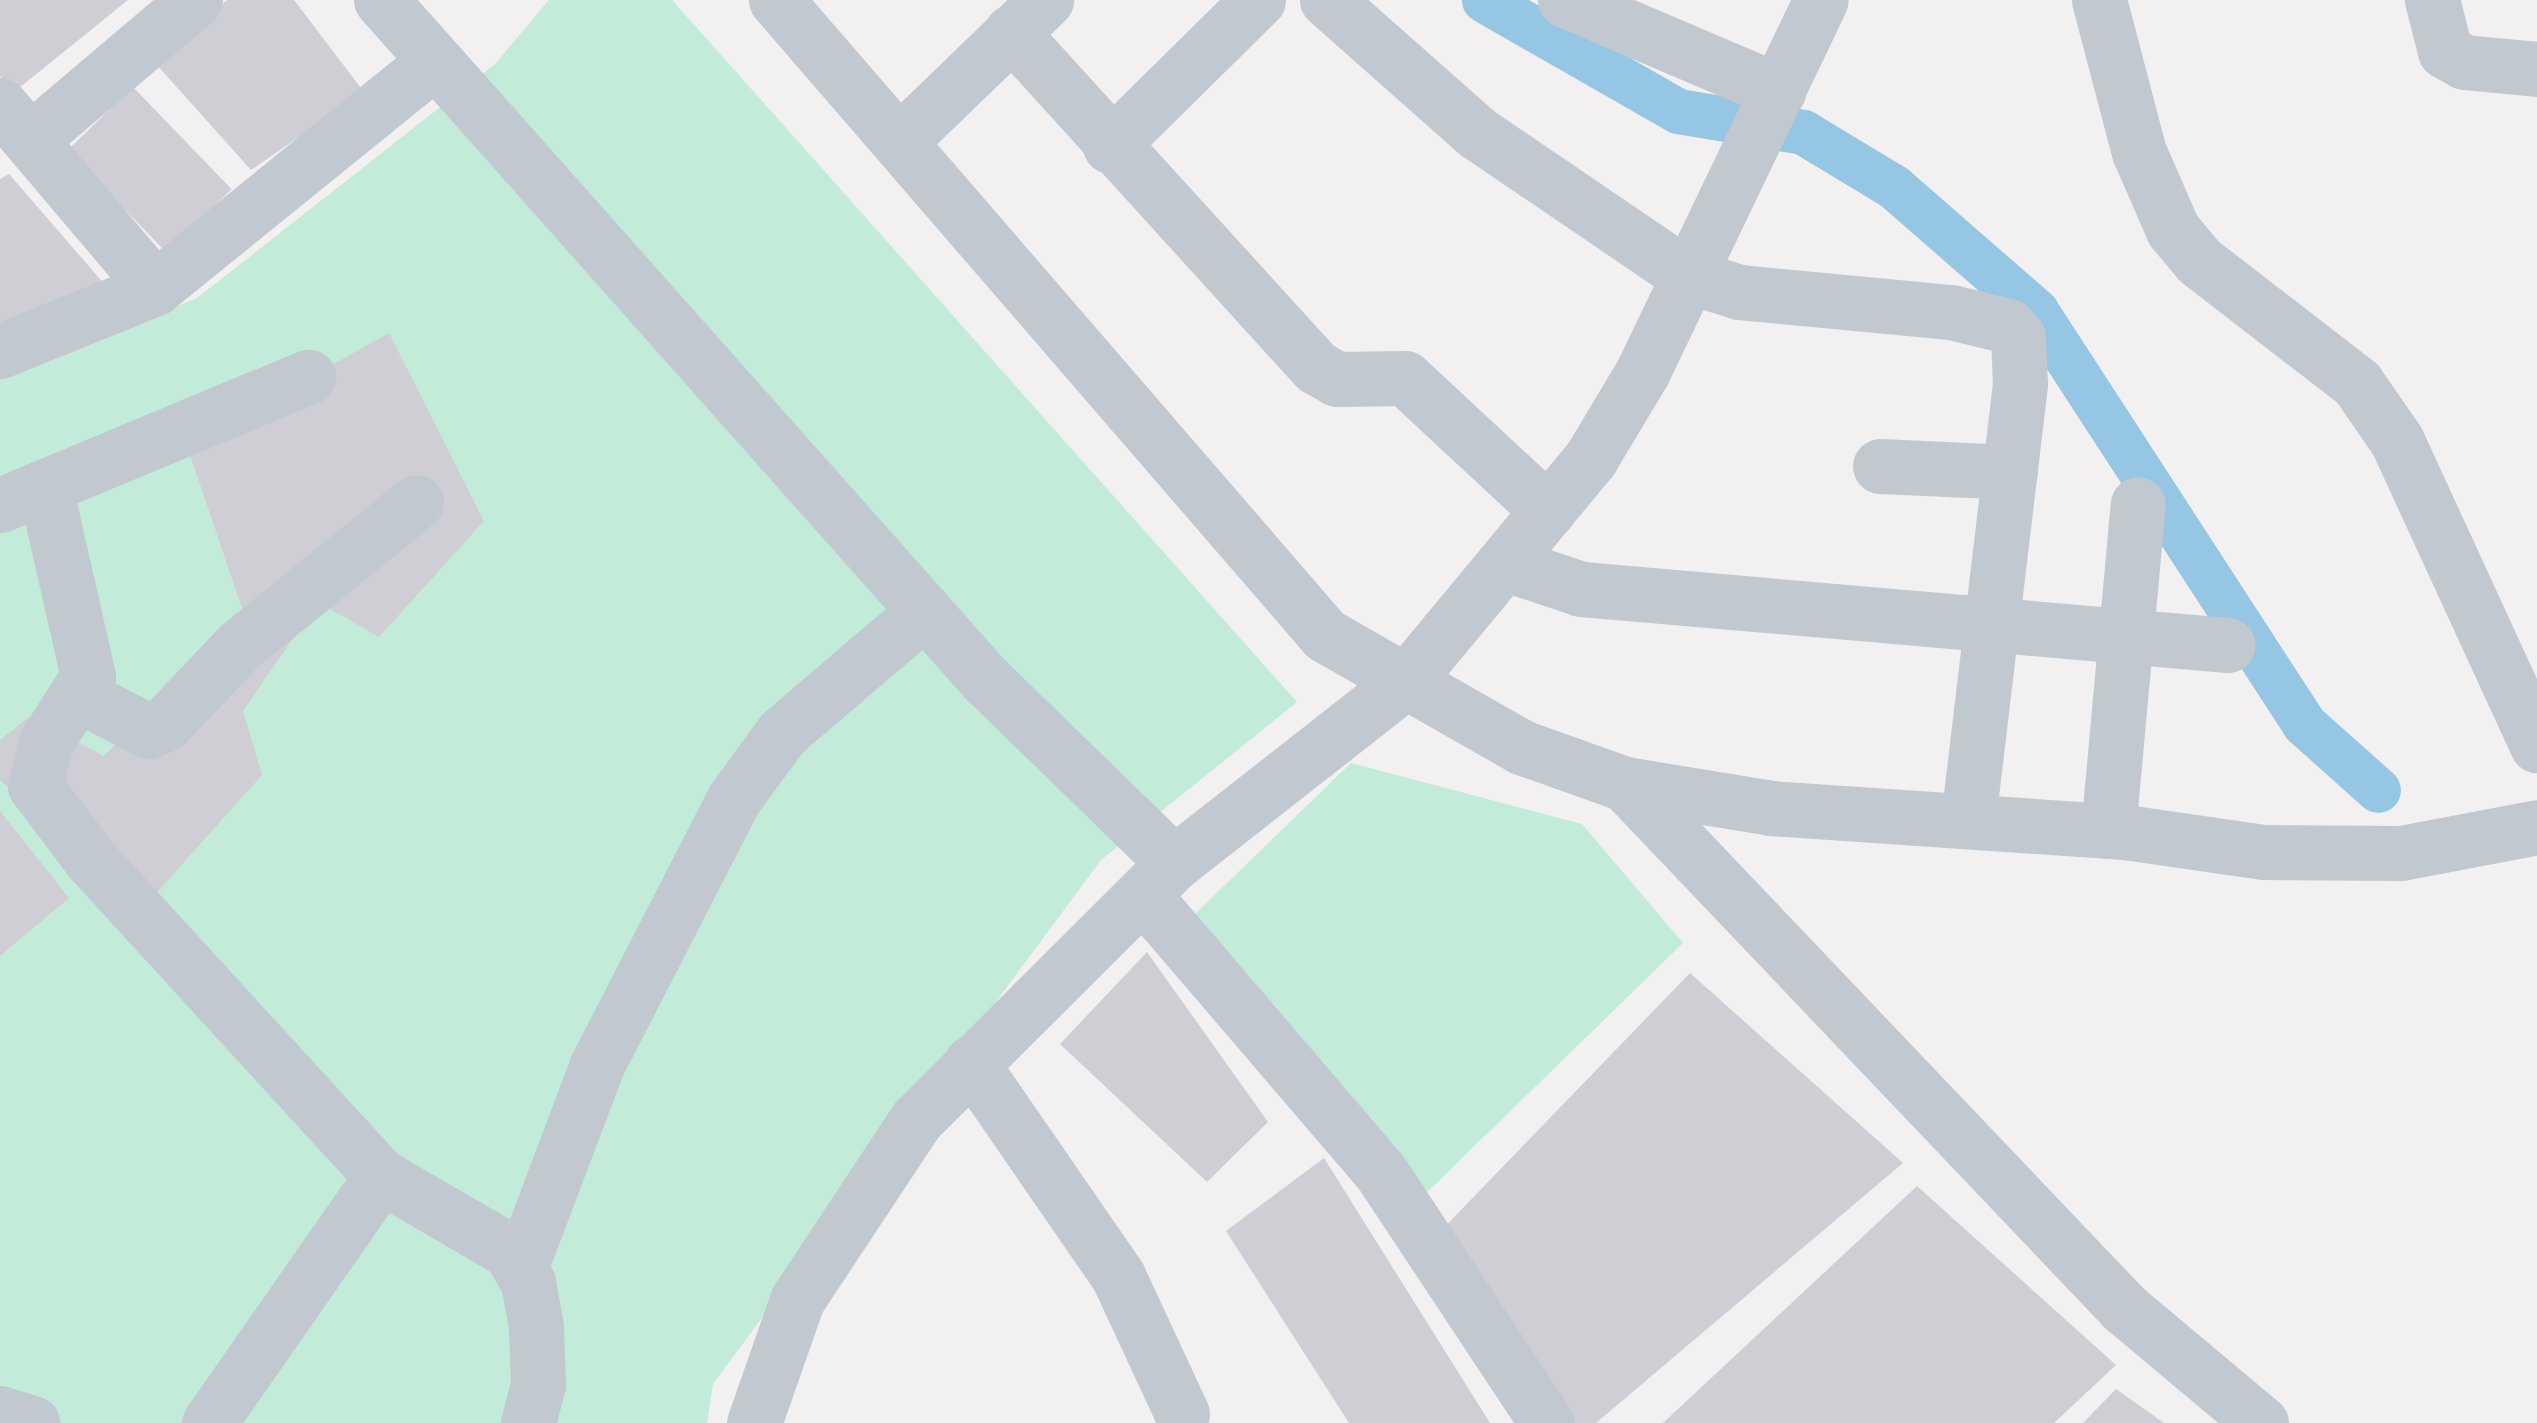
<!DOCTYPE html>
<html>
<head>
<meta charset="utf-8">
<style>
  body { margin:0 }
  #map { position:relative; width:2537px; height:1423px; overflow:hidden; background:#f2f0f0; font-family:Helvetica,sans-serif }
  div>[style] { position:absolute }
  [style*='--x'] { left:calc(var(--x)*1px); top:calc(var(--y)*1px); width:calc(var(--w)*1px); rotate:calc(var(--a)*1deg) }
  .green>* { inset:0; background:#c3ebd9 }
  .canal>* { height:45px; margin:-22.5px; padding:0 22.5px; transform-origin:22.5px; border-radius:22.5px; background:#95c6e3 }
  .building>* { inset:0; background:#ceced4; transform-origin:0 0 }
  .minor>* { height:55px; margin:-27.5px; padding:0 27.5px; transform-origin:27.5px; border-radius:27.5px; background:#c2c8d0 }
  span { translate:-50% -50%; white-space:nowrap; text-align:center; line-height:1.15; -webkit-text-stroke:8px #fff; paint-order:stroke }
</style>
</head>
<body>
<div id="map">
  <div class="green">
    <div style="clip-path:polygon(549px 0,672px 0,1297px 702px,1101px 860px,713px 1384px,707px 1423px,0 1423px,0 379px,197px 298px,495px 64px)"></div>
    <div style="clip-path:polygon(1351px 763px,1582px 824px,1683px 943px,1421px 1198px,1166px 942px)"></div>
  </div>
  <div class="canal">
    <div style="--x:1484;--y:0;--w:224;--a:29.8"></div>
    <div style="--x:1678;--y:111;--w:127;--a:9.5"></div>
    <div style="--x:1803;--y:132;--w:106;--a:31.1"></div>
    <div style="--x:1894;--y:187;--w:189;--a:41.1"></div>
    <div style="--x:2036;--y:311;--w:492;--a:57"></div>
    <div style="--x:2304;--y:724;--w:99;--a:41.7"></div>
  </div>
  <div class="building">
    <div style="clip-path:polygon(0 0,128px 0,14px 92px,0 76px)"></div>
    <div style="clip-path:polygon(227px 0,294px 0,364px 92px,251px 170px,156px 64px)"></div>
    <div style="left:133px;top:87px;width:142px;height:91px;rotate:46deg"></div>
    <div style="clip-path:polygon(9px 174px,106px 286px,0 333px,0 179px)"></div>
    <div style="clip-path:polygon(389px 333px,484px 521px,379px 637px,318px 602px,243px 711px,262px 775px,142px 909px,0 780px,0 740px,29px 717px,104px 756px,244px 614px,187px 446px)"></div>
    <div style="clip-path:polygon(0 811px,69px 898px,0 956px)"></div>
    <div style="clip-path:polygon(1147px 952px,1268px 1122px,1207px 1182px,1060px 1044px)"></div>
    <div style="clip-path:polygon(1690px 973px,1903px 1163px,1596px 1423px,1567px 1423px,1429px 1243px)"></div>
    <div style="clip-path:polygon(1324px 1158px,1490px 1423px,1349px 1423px,1226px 1231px)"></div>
    <div style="clip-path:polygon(1917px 1186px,2116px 1365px,2054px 1423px,1663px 1423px)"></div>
    <div style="clip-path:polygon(2116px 1389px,2164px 1423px,2083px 1423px)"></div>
  </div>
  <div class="minor">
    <div style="--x:381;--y:0;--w:909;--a:48.35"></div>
    <div style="--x:985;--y:679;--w:264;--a:44.2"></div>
    <div style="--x:776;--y:0;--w:839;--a:49.15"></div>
    <div style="--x:1325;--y:635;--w:226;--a:29.7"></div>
    <div style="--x:1521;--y:747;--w:110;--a:19.6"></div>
    <div style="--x:1625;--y:784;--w:148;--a:9.3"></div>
    <div style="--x:1771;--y:808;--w:355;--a:3.9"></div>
    <div style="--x:2125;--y:832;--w:140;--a:8.2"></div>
    <div style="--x:2264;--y:852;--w:137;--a:0.4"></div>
    <div style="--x:2401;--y:853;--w:138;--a:-10.8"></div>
    <div style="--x:1327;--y:0;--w:199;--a:41.5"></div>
    <div style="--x:1476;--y:132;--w:256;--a:34.2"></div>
    <div style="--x:1688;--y:276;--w:53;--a:17.4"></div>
    <div style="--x:1739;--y:292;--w:213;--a:5.4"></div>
    <div style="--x:1951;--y:312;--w:59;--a:13.8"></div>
    <div style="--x:2008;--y:326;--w:15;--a:48"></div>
    <div style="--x:2018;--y:337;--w:47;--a:87.6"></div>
    <div style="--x:2020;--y:384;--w:437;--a:96.8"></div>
    <div style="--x:1565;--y:0;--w:232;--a:23.1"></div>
    <div style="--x:2099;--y:0;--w:157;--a:75.3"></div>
    <div style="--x:2139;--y:152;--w:85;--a:66.4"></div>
    <div style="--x:2173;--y:230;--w:40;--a:50"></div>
    <div style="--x:2199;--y:261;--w:200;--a:37.7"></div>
    <div style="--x:2357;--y:383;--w:70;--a:55.4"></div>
    <div style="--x:2397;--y:441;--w:335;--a:65.3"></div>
    <div style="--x:2432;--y:0;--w:53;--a:75.7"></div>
    <div style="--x:2445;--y:51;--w:22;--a:30"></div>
    <div style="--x:2464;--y:62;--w:73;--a:5.5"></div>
    <div style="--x:1011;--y:32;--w:453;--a:47.7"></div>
    <div style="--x:1316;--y:367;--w:24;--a:30"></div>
    <div style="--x:1337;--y:379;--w:68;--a:-0.8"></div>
    <div style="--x:1405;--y:378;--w:195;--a:42.9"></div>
    <div style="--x:0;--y:105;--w:240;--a:49.7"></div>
    <div style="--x:30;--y:140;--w:216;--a:-40.3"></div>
    <div style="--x:901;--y:140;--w:202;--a:-44"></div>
    <div style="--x:1110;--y:146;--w:208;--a:-44.6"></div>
    <div style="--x:0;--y:351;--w:167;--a:-22.1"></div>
    <div style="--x:155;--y:288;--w:360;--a:-39"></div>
    <div style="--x:1880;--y:466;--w:130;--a:2.6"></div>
    <div style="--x:45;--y:487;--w:194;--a:77.2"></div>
    <div style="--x:88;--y:676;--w:78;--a:122.5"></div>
    <div style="--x:46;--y:742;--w:45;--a:104"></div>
    <div style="--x:35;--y:786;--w:93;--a:52.9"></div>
    <div style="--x:91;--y:860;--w:429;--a:47.5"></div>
    <div style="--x:381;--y:1176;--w:149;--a:30.2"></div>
    <div style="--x:510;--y:1251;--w:36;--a:60"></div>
    <div style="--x:528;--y:1282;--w:46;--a:79.9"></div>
    <div style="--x:536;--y:1327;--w:57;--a:88"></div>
    <div style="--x:538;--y:1384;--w:40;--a:104.4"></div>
    <div style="--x:0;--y:505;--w:334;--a:-22.6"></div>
    <div style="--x:1506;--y:564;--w:79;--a:18.4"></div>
    <div style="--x:1581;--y:589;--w:649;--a:4.95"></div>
    <div style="--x:81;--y:696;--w:76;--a:27.6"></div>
    <div style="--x:148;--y:731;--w:18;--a:-22"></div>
    <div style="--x:165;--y:724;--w:108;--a:-46.5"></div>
    <div style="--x:239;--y:646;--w:228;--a:-39.1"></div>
    <div style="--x:1625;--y:784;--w:724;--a:46.4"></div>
    <div style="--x:2124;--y:1308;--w:179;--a:40"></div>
    <div style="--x:2108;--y:831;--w:328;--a:-84.8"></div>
    <div style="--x:1144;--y:896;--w:362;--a:49.4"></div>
    <div style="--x:1380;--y:1171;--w:302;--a:56.5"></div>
    <div style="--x:971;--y:1063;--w:259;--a:55.4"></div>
    <div style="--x:1118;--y:1276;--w:152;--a:65.1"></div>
    <div style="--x:521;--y:1266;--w:213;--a:-69.3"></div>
    <div style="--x:596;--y:1067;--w:300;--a:-62.8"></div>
    <div style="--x:733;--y:800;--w:83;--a:-53.8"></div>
    <div style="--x:782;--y:733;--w:188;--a:-40.5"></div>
    <div style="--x:0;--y:1413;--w:34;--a:17"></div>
    <div style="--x:209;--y:1423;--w:301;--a:-55.1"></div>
    <div style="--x:754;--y:1423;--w:130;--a:-70.7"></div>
    <div style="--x:797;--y:1300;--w:217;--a:-56.5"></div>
    <div style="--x:917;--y:1119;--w:363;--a:-44.9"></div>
    <div style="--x:1174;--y:863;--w:295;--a:-38.1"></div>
    <div style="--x:1406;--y:681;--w:290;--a:-50.3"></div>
    <div style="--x:1591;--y:458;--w:101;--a:-59.1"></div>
    <div style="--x:1643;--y:371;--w:411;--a:-64.4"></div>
  </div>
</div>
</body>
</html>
